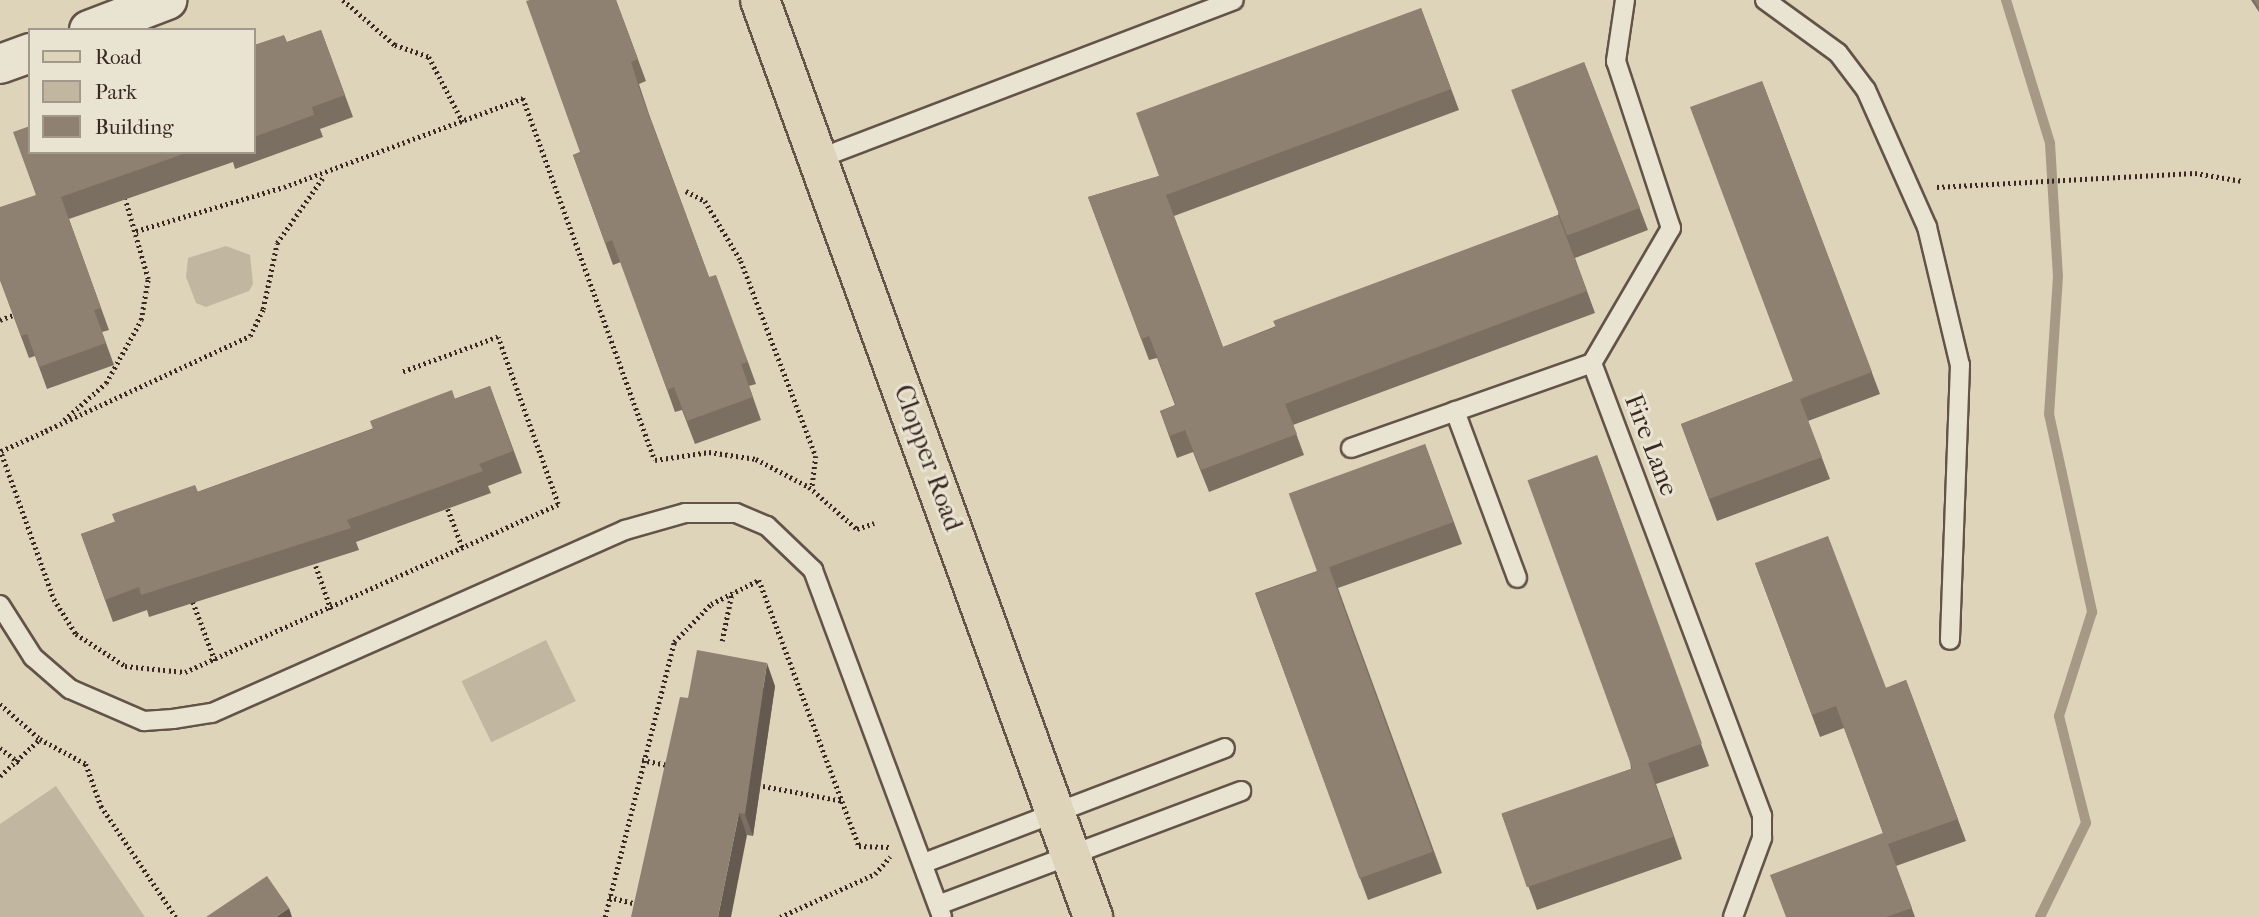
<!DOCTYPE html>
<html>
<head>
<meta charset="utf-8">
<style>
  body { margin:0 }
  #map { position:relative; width:2259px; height:917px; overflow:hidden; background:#ddd4ba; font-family:"IM FELL French Canon",serif }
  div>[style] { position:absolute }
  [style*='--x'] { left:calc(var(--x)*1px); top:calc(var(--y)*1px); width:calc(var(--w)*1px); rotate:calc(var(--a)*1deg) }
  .green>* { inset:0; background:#c1b7a0; transform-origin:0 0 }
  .stream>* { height:10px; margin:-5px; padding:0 5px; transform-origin:5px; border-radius:5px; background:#a69a86 }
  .path>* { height:4.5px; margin-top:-2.25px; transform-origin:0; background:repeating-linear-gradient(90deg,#3a2822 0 2px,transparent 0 5.5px) }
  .roads { filter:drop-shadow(2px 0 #635348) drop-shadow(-2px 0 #635348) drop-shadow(0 2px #635348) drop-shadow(0 -2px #635348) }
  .service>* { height:18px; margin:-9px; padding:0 9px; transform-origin:9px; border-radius:9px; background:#e9e3d2 }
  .tertiary>* { height:38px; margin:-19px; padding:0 19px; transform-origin:19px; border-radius:19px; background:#e9e3d2 }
  .primary>* { height:38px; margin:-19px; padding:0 19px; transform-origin:19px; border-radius:19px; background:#ddd4ba }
  .wall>* { inset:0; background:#7b6f61 }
  .shaded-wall>* { inset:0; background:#645a4f }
  .building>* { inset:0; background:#8f8171; transform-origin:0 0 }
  span { translate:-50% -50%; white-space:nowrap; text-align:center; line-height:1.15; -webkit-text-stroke:6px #e9e3d2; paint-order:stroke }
  .street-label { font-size:26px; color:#3a2822 }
  .legend { position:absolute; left:28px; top:28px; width:228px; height:126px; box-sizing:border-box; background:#e9e3d2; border:2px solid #a3988c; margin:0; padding:9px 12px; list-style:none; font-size:21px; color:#3a2822 }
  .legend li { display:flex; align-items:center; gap:14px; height:35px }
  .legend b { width:35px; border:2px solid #a3988c }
</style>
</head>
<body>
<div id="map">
  <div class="green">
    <div style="clip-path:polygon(226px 246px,250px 255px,253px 284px,249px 291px,206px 307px,196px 303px,186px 277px,188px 258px)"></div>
    <div style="left:546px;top:640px;width:68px;height:94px;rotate:64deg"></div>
    <div style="clip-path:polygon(56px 786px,145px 917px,0 917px,0 824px)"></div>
  </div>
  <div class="stream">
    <div style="--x:2006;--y:0;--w:150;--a:72.9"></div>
    <div style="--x:2050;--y:143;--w:133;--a:86.6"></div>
    <div style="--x:2058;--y:276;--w:138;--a:93.7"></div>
    <div style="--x:2049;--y:414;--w:203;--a:77.7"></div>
    <div style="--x:2092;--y:612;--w:109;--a:107.6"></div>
    <div style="--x:2059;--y:716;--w:110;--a:75.8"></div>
    <div style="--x:2086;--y:823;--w:105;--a:116.1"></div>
  </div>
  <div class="path">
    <div style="--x:343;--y:0;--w:69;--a:40.9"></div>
    <div style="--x:395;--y:45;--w:36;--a:19"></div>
    <div style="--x:429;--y:57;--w:73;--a:62.4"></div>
    <div style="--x:1937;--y:187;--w:258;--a:-3.1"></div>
    <div style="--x:2195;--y:173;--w:48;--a:9.7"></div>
    <div style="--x:686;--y:191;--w:21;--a:28"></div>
    <div style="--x:705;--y:201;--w:70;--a:59"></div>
    <div style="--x:741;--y:261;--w:209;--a:69"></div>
    <div style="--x:816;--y:456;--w:32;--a:97"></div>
    <div style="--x:136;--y:231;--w:154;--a:-16.6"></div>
    <div style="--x:284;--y:187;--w:255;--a:-20.4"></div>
    <div style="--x:523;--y:98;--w:385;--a:70"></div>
    <div style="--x:655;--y:460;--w:55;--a:-8.4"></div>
    <div style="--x:709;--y:452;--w:48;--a:8.5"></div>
    <div style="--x:756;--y:459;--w:60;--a:27.8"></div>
    <div style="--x:809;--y:487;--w:64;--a:41.2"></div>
    <div style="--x:857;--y:529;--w:18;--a:-19"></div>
    <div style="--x:0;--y:320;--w:14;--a:-21"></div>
    <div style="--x:64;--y:420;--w:56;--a:-41.4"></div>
    <div style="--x:106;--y:383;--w:72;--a:-60.9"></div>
    <div style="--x:141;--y:320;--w:42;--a:-80.3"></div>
    <div style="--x:148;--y:279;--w:83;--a:-106"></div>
    <div style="--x:45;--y:431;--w:226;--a:-24.9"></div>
    <div style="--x:250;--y:336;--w:30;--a:-64"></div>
    <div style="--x:263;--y:309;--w:67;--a:-78"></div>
    <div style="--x:277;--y:243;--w:82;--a:-55"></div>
    <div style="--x:0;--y:449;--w:159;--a:70.2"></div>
    <div style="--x:54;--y:599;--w:41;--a:57.8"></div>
    <div style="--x:76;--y:634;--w:59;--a:33.1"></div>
    <div style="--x:125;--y:666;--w:60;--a:5.7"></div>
    <div style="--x:185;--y:672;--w:409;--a:-24.2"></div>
    <div style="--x:558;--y:504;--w:177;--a:-109.8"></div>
    <div style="--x:498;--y:337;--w:104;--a:159.8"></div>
    <div style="--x:1;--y:451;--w:51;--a:-24.1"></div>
    <div style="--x:448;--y:509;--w:43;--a:69.4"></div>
    <div style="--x:316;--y:566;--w:46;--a:70.8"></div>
    <div style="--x:193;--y:602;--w:65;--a:69.3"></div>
    <div style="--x:722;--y:641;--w:50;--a:-78.5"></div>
    <div style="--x:0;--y:704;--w:53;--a:41.2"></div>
    <div style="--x:40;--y:739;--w:52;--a:28.5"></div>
    <div style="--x:86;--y:764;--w:45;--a:70.3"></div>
    <div style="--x:101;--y:806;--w:134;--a:56"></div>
    <div style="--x:0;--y:748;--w:25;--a:37"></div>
    <div style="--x:642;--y:760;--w:26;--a:11"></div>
    <div style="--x:0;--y:776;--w:54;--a:-42.8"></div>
    <div style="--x:763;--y:786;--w:81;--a:10.6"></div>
    <div style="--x:609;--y:897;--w:30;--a:14"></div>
    <div style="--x:605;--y:917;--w:284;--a:-75.9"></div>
    <div style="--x:674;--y:642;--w:53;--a:-45.8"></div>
    <div style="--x:711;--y:604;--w:54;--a:-26.6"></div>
    <div style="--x:759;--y:580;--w:284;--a:69.4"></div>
    <div style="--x:859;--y:846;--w:30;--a:2"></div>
    <div style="--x:780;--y:917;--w:104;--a:-24.4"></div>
    <div style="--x:875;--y:874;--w:23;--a:-49"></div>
  </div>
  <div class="roads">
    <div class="service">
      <div style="--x:1625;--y:0;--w:62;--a:98.4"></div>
      <div style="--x:1616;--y:61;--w:176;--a:71.8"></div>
      <div style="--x:1671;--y:228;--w:156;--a:120.3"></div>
      <div style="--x:1592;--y:363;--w:484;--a:69.4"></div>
      <div style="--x:1762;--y:816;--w:22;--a:90"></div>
      <div style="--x:1762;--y:838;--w:84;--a:110.2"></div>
      <div style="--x:1765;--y:0;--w:90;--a:36"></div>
      <div style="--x:1838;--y:53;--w:46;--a:52.9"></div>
      <div style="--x:1866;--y:90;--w:150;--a:66"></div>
      <div style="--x:1927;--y:227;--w:142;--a:76.6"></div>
      <div style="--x:1960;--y:365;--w:275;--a:92.1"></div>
      <div style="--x:818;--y:159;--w:445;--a:-20.9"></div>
      <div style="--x:1455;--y:411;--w:178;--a:69.6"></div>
      <div style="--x:1351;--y:448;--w:256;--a:-19.4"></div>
      <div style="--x:0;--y:605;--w:62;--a:57.6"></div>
      <div style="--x:33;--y:657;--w:49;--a:40.9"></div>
      <div style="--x:70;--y:689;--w:81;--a:23.4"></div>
      <div style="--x:144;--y:721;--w:29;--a:-4"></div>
      <div style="--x:173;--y:719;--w:39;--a:-9"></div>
      <div style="--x:212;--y:713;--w:452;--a:-23.9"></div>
      <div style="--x:625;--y:530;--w:62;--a:-15.8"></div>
      <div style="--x:685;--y:513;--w:51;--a:0"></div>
      <div style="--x:736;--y:513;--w:34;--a:23"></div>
      <div style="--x:767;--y:526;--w:64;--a:43.7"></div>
      <div style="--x:813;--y:570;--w:370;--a:69.6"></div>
      <div style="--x:924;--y:863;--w:322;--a:-20.9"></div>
      <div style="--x:938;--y:905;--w:324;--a:-20.6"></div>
    </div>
    <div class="tertiary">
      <div style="--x:89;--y:30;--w:84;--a:-21"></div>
      <div style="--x:0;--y:64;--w:32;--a:-20"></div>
    </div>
    <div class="primary">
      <div style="--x:760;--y:0;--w:976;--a:70.04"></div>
    </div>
  </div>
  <div class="wall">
    <div style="clip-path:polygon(616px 0,646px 81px,639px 84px,649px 114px,709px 277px,748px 362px,756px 384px,749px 386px,761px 420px,695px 444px,682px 410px,675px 412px,621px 262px,613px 265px,573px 155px,580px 152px)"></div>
    <div style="clip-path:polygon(2251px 0,2259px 0,2259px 12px)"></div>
    <div style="clip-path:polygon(1421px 8px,1459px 110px,1174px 216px,1223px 347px,1558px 215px,1584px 62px,1648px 230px,1575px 258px,1595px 313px,1293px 425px,1304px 455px,1209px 492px,1193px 452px,1177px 458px,1160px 411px,1175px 405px,1157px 358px,1149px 360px,1088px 197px,1159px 176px)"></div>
    <div style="clip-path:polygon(321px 30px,353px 117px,320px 129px,323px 137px,235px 169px,233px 162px,69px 219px,109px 330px,102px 332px,114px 365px,47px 389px,35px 356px,29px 358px,0 280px,36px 195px,30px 152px,254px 152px,254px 45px,287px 42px)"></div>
    <div style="clip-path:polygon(1762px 81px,1880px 394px,1808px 421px,1830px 479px,1717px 521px,1681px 424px,1793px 381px)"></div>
    <div style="clip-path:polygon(490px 386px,522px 473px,488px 486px,491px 493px,356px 542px,359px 550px,149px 617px,147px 610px,113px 622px,81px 534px)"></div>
    <div style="clip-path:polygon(1425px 444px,1462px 544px,1338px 588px,1442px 873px,1368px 900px,1255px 593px,1317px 571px)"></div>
    <div style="clip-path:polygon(1597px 455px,1709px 766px,1656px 784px,1682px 859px,1537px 910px,1502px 815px,1631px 769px)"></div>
    <div style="clip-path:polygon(1755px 563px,1886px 688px,1906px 680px,1966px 841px,1896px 866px,1915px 917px,1786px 917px,1883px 833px,1844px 728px,1820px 737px)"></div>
    <div style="clip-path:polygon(775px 686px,753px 836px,747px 835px,688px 698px)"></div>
  </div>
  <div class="shaded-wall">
    <div style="clip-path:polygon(767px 663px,775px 686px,753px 836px,745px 814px)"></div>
    <div style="clip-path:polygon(739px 813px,747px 835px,731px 917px,718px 917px)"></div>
    <div style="clip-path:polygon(289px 908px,292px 917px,276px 917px)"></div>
  </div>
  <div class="building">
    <div style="clip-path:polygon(530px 0,616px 0,638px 59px,631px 62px,641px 94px,709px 277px,716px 275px,748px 362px,741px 364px,753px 397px,687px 421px,674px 387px,667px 390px,612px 240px,605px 243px,573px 155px,580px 152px,526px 1px)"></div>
    <div style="clip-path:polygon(2254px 0,2259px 0,2259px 8px)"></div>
    <div style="clip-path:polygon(1421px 8px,1451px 89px,1166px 195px,1223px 347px,1276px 327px,1273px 321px,1558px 215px,1587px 291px,1285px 404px,1297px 434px,1201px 470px,1185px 430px,1170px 436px,1160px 411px,1176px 405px,1149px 336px,1141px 339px,1088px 197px,1159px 176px,1136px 113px)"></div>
    <div style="clip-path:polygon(321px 30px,345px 95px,312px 107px,314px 115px,254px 137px,254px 45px,284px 35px,287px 42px)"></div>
    <div style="left:1584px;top:62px;width:156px;height:78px;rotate:69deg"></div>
    <div style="clip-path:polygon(1762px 81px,1872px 372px,1800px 399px,1822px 457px,1709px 499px,1681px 424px,1793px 381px,1690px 107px)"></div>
    <div style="clip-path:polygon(30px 126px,30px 152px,189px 152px,61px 197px,101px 308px,94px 310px,106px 343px,39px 367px,27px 334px,21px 336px,0 280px,0 207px,36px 195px,13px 132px)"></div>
    <div style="clip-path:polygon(490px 386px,513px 451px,479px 464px,483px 471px,347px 520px,351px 528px,141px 595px,139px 587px,105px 600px,81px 534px,115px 522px,112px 514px,195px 485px,198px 492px,373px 429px,370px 421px,452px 390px,455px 399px)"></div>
    <div style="left:1425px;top:444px;width:83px;height:145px;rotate:70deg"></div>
    <div style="left:1597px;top:455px;width:307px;height:74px;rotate:70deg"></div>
    <div style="clip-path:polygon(1828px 536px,1886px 688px,1906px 680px,1958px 819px,1888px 844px,1912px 908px,1886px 917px,1786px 917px,1770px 875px,1883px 833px,1836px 706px,1812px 715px,1755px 563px)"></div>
    <div style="left:1329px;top:567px;width:303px;height:78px;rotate:70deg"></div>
    <div style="clip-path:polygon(697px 650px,767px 663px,745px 814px,739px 813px,718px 917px,631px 917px,680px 697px,688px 698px)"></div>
    <div style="left:1648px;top:763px;width:78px;height:155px;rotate:71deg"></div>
    <div style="clip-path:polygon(267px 876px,289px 908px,276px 917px,206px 917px)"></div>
  </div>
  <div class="street-label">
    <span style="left:1651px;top:445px;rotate:69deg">Fire Lane</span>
    <span style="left:928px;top:458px;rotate:70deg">Clopper Road</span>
  </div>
  <ul class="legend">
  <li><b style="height:9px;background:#ddd4ba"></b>Road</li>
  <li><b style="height:19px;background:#c1b7a0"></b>Park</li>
  <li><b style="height:19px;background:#8f8171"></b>Building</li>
  </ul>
</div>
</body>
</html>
